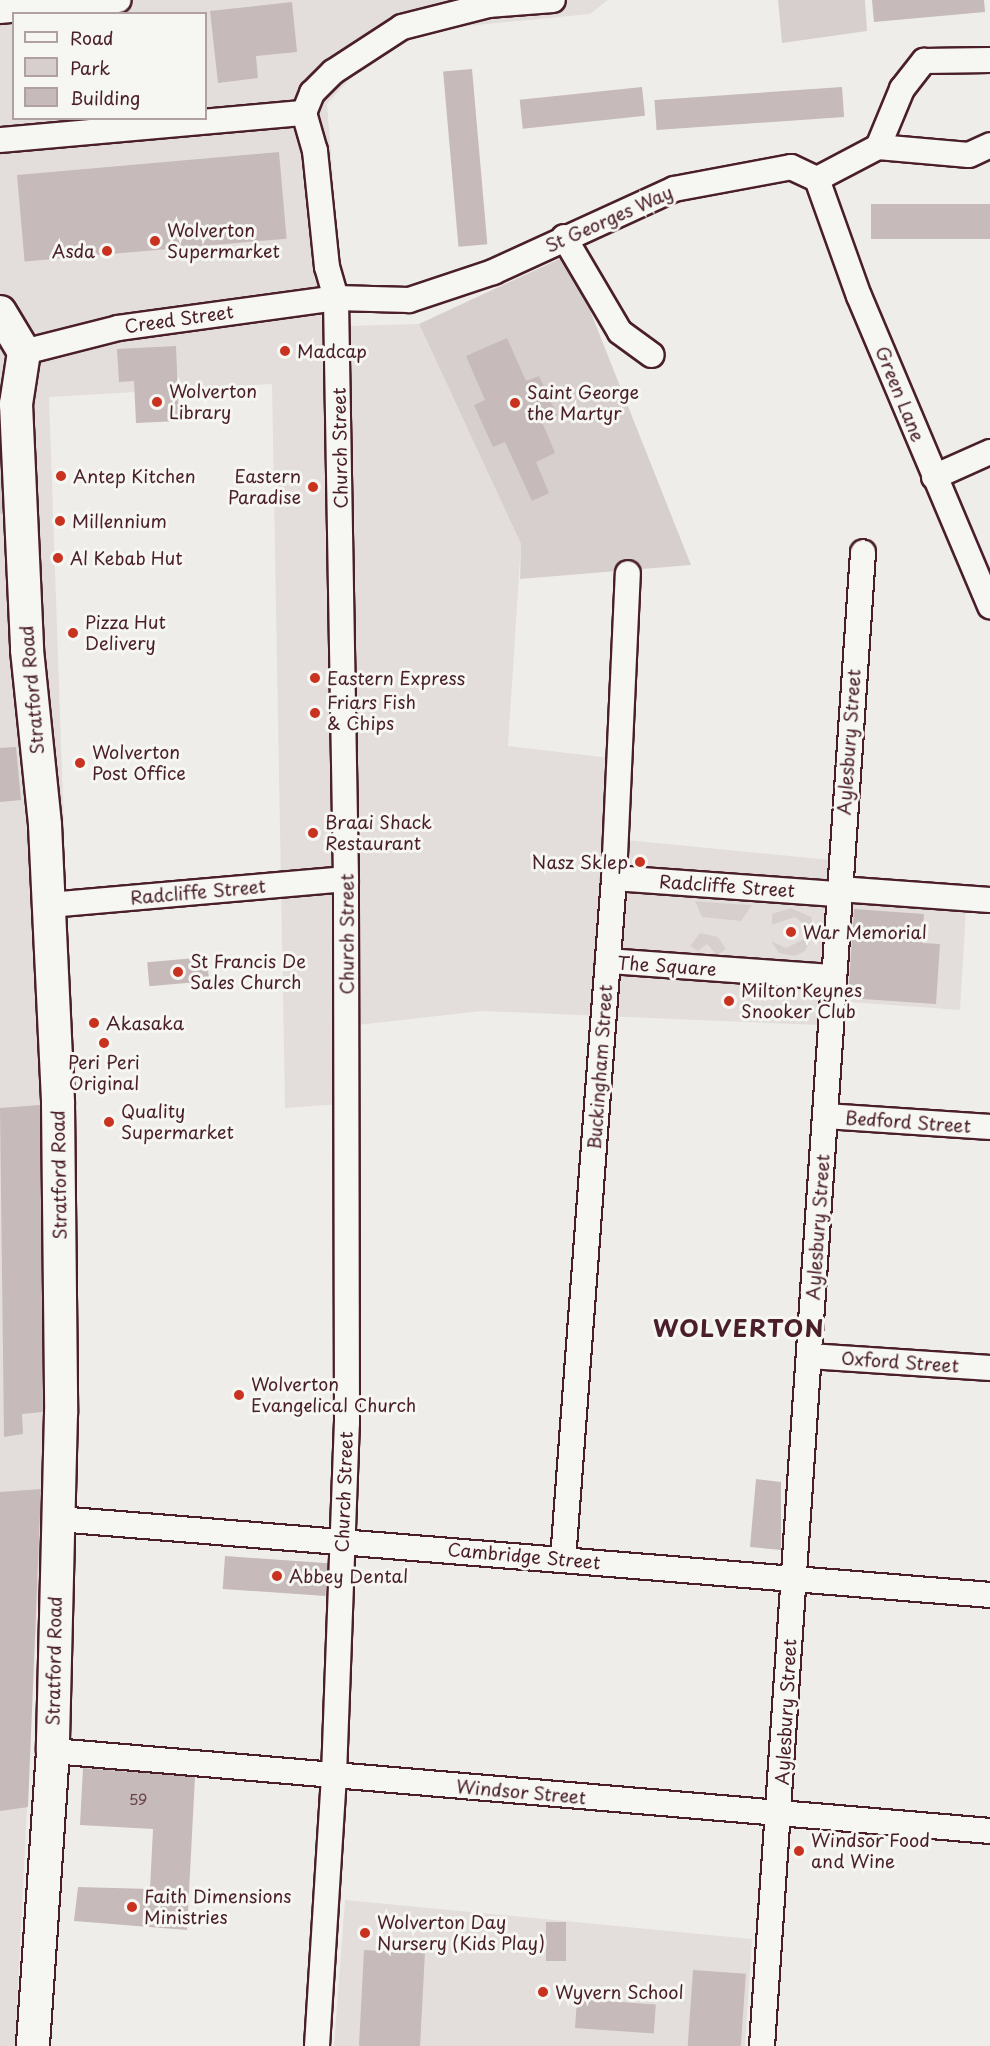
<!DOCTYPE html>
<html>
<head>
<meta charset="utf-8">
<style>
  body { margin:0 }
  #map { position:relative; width:990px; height:2046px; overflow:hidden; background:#efedea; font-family:"Playpen Sans",sans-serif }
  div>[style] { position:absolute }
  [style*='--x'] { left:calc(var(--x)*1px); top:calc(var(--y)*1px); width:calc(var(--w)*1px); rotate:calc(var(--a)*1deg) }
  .built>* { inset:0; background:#e3dedc }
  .green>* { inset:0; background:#d7cfce }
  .building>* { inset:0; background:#c6babb; transform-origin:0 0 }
  .roads { filter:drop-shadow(2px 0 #4a1f2b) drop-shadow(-2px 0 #4a1f2b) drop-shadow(0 2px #4a1f2b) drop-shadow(0 -2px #4a1f2b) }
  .minor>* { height:24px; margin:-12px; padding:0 12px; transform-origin:12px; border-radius:12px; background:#f6f6f2 }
  .tertiary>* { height:32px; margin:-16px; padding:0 16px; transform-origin:16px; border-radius:16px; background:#f6f6f2 }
  .dots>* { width:16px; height:16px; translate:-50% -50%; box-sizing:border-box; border:3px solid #f6f6f2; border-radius:50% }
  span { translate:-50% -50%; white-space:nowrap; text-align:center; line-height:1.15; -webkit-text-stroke:6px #f6f6f2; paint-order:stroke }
  .number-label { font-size:15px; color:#69464f }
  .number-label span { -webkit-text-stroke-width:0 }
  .street-label { font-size:18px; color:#4a1f2b }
  .poi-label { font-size:18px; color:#4a1f2b }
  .left { translate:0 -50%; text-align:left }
  .right { translate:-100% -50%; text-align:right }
  .district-label { font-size:24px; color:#4a1f2b; font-weight:700; letter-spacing:1.5px }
  .legend { position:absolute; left:12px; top:12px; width:195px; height:108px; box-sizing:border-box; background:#f6f6f2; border:2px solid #b1a0a2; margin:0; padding:8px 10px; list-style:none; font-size:18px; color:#4a1f2b }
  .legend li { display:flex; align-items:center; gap:12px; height:30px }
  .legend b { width:30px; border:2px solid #b1a0a2 }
</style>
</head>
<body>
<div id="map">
  <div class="built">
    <div style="clip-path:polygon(evenodd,0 0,608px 0,590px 14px,424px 30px,365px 62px,327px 104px,345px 326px,419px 324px,521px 544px,508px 746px,627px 760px,626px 840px,831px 860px,830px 882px,967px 892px,960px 1010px,821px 1000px,819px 1025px,482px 1011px,340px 1027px,341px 1104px,285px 1108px,272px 384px,49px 397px,65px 859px,33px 862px,48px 1119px,47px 1412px,15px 2046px,0 2046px,0 0,14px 14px,206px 14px,206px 118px,14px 118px,14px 14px)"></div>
    <div style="clip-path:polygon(345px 1900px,752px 1939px,745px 2046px,334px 2046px)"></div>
  </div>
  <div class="green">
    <div style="clip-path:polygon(778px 0,865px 0,867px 31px,782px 43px)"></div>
    <div style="clip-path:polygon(568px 255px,691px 565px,520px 579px,521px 544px,419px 324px)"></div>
    <div style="clip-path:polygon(0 444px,6px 454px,10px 513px,0 514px)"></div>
    <div style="clip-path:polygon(695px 901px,717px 903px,752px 905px,741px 921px,702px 917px)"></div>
    <div style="clip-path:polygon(791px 908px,811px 917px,815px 932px,805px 951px,795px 956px,779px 953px,771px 941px,786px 948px,804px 939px,806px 926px,795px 917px,772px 925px,772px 914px)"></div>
    <div style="clip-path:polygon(700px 933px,718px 937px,726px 949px,717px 955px,707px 944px,698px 951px,690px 946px)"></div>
  </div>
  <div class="building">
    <div style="clip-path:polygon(872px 0,984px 0,985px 12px,874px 22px)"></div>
    <div style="clip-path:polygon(292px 2px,297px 52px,256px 56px,258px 78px,218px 83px,210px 11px)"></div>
    <div style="left:472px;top:69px;width:176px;height:29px;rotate:85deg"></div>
    <div style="left:642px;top:87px;width:29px;height:123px;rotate:84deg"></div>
    <div style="left:842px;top:87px;width:30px;height:188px;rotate:86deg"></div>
    <div style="left:279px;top:152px;width:87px;height:263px;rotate:85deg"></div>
    <div style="left:990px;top:204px;width:35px;height:119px;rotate:90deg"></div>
    <div style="clip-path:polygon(507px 338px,526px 381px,539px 376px,557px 415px,542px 422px,555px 453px,536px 462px,549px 493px,532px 501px,505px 442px,493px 447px,474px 405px,485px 400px,466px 356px)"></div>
    <div style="clip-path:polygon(176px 346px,179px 421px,136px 423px,134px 381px,119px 382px,117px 349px)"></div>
    <div style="clip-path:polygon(16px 747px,21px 800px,0 802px,0 748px)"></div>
    <div style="clip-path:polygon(854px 909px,924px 914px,922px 943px,940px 944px,936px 1004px,848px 998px)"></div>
    <div style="left:207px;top:957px;width:24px;height:60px;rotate:85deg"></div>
    <div style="clip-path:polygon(40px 1105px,43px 1412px,22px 1414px,23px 1434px,4px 1437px,0 1108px)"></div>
    <div style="clip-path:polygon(756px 1479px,781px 1482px,781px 1550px,750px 1547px)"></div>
    <div style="clip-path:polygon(41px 1489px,28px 1807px,0 1811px,0 1492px)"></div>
    <div style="left:225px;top:1556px;width:103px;height:33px;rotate:4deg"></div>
    <div style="clip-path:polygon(83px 1768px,195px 1777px,187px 1930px,74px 1921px,78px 1887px,150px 1889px,153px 1829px,80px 1825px)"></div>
    <div style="left:546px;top:1922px;width:20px;height:39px"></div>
    <div style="left:364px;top:1950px;width:61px;height:96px;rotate:3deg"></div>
    <div style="left:693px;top:1970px;width:53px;height:76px;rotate:4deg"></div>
    <div style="left:577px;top:1999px;width:79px;height:29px;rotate:4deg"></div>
  </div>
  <div class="roads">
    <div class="minor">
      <div style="--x:0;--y:11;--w:119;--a:-5.3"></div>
      <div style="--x:0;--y:140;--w:305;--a:-5.1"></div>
      <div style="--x:878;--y:147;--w:63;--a:-67.5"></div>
      <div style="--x:902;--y:89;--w:36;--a:-52"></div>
      <div style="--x:924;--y:61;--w:66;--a:-0.9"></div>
      <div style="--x:817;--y:179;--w:124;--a:70.3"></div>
      <div style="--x:859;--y:296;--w:337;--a:67.1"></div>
      <div style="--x:817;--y:179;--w:69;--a:-27.7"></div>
      <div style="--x:878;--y:147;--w:91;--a:5"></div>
      <div style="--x:969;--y:155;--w:23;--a:-25"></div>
      <div style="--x:564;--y:237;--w:110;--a:59.5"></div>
      <div style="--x:620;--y:332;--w:39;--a:36"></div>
      <div style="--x:24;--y:352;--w:97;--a:-14.3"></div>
      <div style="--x:118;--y:328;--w:220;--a:-7.8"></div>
      <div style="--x:336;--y:298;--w:73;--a:1.6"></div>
      <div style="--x:409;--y:300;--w:89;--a:-18.4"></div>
      <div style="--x:493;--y:272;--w:199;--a:-24.6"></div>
      <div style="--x:674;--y:189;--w:119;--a:-10.6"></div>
      <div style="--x:791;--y:167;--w:29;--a:25"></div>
      <div style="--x:934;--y:477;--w:61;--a:-24.1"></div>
      <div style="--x:614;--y:878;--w:226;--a:4.1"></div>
      <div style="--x:839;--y:889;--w:151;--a:4.2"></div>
      <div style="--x:50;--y:905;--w:297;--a:-5"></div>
      <div style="--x:608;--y:961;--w:226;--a:4.1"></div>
      <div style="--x:826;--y:1116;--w:164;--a:3.8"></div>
      <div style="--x:810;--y:1356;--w:180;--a:3.8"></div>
      <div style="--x:58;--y:1519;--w:935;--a:4.66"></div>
      <div style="--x:563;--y:1560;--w:684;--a:-85.72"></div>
      <div style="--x:614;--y:878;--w:305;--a:-87.4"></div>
      <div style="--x:53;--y:1751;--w:940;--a:4.88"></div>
      <div style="--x:317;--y:2046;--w:272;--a:-86.4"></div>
      <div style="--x:334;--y:1775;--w:352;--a:-87.9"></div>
      <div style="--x:347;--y:1423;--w:544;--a:-90.11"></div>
      <div style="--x:346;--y:879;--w:581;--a:-90.99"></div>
      <div style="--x:336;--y:298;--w:32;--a:-106"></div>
      <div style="--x:327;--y:267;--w:117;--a:-95.9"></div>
      <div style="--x:315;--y:151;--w:40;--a:-106"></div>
      <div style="--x:304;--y:113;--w:22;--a:-68"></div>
      <div style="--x:312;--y:93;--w:30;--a:-45"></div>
      <div style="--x:333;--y:72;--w:82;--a:-33.1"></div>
      <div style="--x:402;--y:27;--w:89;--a:-14.3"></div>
      <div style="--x:488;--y:5;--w:65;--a:-4.4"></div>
      <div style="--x:762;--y:2046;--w:1497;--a:-86.13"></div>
    </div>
    <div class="tertiary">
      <div style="--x:0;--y:312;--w:47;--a:59"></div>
      <div style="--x:24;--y:352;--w:53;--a:98.7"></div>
      <div style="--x:16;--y:404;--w:246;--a:87.4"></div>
      <div style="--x:27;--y:650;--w:176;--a:84.1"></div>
      <div style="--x:45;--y:825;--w:279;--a:87.3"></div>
      <div style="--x:58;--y:1104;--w:309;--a:89.4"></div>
      <div style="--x:61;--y:1413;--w:338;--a:91.4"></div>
      <div style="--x:53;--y:1751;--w:296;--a:93.9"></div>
    </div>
  </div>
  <div class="dots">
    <div style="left:155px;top:241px;background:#c8321e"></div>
    <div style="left:107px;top:251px;background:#c8321e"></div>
    <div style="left:285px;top:351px;background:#c8321e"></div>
    <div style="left:157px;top:402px;background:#c8321e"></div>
    <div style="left:515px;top:403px;background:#c8321e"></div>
    <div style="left:61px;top:476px;background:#c8321e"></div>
    <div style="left:313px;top:487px;background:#c8321e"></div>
    <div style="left:60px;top:521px;background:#c8321e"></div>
    <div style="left:58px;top:558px;background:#c8321e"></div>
    <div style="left:73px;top:633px;background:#c8321e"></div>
    <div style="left:315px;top:678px;background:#c8321e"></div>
    <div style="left:315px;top:713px;background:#c8321e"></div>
    <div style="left:80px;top:763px;background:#c8321e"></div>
    <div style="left:313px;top:833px;background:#c8321e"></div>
    <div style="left:640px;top:862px;background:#c8321e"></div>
    <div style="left:791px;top:932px;background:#c8321e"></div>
    <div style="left:178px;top:972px;background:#c8321e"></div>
    <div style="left:729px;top:1001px;background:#c8321e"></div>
    <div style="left:94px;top:1023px;background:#c8321e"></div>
    <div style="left:104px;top:1043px;background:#c8321e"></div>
    <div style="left:109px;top:1122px;background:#c8321e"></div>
    <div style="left:239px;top:1395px;background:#c8321e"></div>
    <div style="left:277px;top:1576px;background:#c8321e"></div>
    <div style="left:799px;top:1851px;background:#c8321e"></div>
    <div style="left:132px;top:1907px;background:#c8321e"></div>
    <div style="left:365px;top:1933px;background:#c8321e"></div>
    <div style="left:543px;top:1992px;background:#c8321e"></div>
  </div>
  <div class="number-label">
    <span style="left:138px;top:1799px">59</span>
  </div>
  <div class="street-label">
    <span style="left:609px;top:219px;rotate:-24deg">St Georges Way</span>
    <span style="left:179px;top:319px;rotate:-8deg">Creed Street</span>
    <span style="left:900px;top:394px;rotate:68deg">Green Lane</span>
    <span style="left:340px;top:448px;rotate:-91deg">Church Street</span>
    <span style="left:32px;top:690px;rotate:-95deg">Stratford Road</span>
    <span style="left:849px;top:742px;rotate:-86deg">Aylesbury Street</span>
    <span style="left:727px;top:886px;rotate:4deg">Radcliffe Street</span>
    <span style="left:198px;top:892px;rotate:-5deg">Radcliffe Street</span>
    <span style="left:347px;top:934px;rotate:-90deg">Church Street</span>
    <span style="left:667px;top:966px;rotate:4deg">The Square</span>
    <span style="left:600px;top:1067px;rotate:-86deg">Buckingham Street</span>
    <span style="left:908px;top:1122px;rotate:4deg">Bedford Street</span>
    <span style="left:59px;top:1175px;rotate:-91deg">Stratford Road</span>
    <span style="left:818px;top:1227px;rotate:-86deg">Aylesbury Street</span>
    <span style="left:900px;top:1362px;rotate:4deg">Oxford Street</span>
    <span style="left:344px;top:1492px;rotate:-88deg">Church Street</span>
    <span style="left:524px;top:1556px;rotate:5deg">Cambridge Street</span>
    <span style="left:54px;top:1661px;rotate:-89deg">Stratford Road</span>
    <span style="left:786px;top:1712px;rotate:-87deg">Aylesbury Street</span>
    <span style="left:521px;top:1792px;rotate:5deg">Windsor Street</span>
  </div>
  <div class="poi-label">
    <span class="left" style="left:167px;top:241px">Wolverton<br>Supermarket</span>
    <span class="right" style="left:95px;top:251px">Asda</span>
    <span class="left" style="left:297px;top:351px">Madcap</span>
    <span class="left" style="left:169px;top:402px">Wolverton<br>Library</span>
    <span class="left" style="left:527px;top:403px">Saint George<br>the Martyr</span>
    <span class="left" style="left:73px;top:476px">Antep Kitchen</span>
    <span class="right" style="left:301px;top:487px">Eastern<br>Paradise</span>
    <span class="left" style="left:72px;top:521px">Millennium</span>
    <span class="left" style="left:70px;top:558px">Al Kebab Hut</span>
    <span class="left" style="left:85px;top:633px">Pizza Hut<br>Delivery</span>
    <span class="left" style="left:327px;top:678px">Eastern Express</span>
    <span class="left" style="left:327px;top:713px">Friars Fish<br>&amp; Chips</span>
    <span class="left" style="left:92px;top:763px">Wolverton<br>Post Office</span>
    <span class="left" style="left:325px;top:833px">Braai Shack<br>Restaurant</span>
    <span class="right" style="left:628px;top:862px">Nasz Sklep</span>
    <span class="left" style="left:803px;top:932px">War Memorial</span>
    <span class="left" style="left:190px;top:972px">St Francis De<br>Sales Church</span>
    <span class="left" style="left:741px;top:1001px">Milton Keynes<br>Snooker Club</span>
    <span class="left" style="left:106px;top:1023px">Akasaka</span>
    <span style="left:104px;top:1073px">Peri Peri<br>Original</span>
    <span class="left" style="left:121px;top:1122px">Quality<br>Supermarket</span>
    <span class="left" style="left:251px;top:1395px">Wolverton<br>Evangelical Church</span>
    <span class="left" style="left:289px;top:1576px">Abbey Dental</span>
    <span class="left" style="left:811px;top:1851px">Windsor Food<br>and Wine</span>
    <span class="left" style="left:144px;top:1907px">Faith Dimensions<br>Ministries</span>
    <span class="left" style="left:377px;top:1933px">Wolverton Day<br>Nursery (Kids Play)</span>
    <span class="left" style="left:555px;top:1992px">Wyvern School</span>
  </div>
  <div class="district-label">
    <span style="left:739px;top:1328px">WOLVERTON</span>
  </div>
  <ul class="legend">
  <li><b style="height:8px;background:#f6f6f2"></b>Road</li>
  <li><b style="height:16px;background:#d7cfce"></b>Park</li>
  <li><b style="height:16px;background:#c6babb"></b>Building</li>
  </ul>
</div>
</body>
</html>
